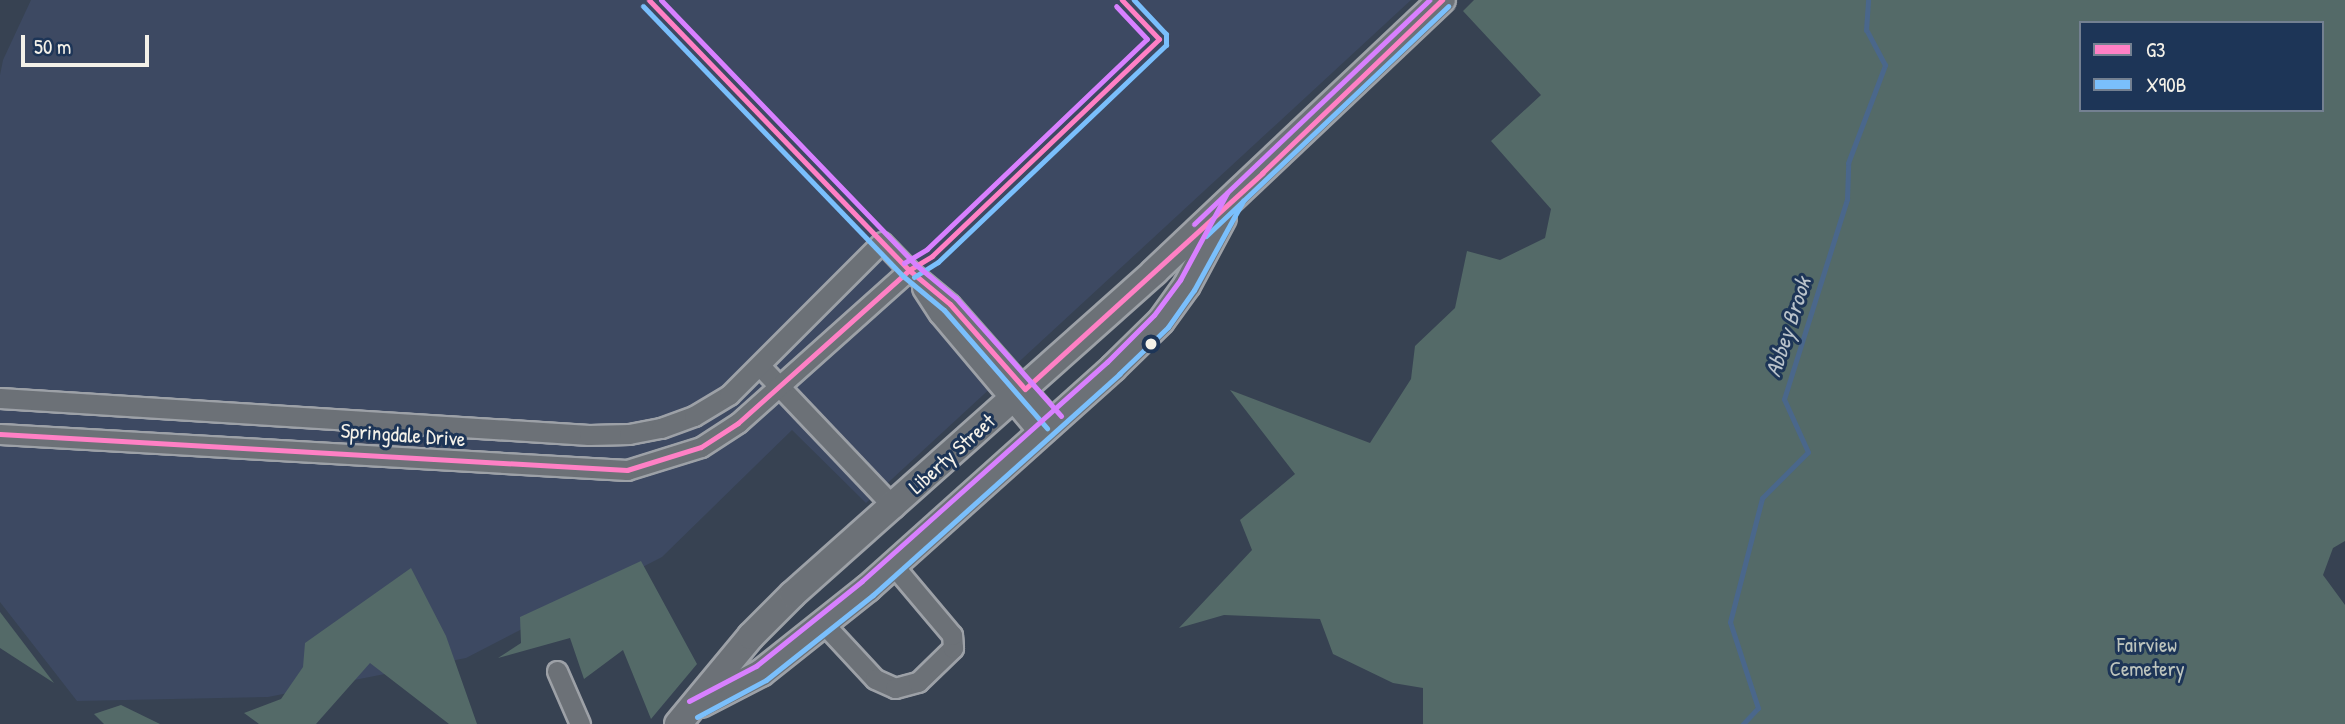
<!DOCTYPE html>
<html>
<head>
<meta charset="utf-8">
<style>
  body { margin:0 }
  #map { position:relative; width:2345px; height:724px; overflow:hidden; background:#374252; font-family:"Patrick Hand",sans-serif }
  div>[style] { position:absolute }
  [style*='--x'] { left:calc(var(--x)*1px); top:calc(var(--y)*1px); width:calc(var(--w)*1px); rotate:calc(var(--a)*1deg) }
  .built>* { inset:0; background:#3d4962 }
  .green>* { inset:0; background:#546a68 }
  .stream>* { height:5px; margin:-2.5px; padding:0 2.5px; transform-origin:2.5px; border-radius:2.5px; background:#4a678b }
  .roads { filter:drop-shadow(2px 0 #9da1a7) drop-shadow(-2px 0 #9da1a7) drop-shadow(0 2px #9da1a7) drop-shadow(0 -2px #9da1a7) }
  .street>* { height:19px; margin:-9.5px; padding:0 9.5px; transform-origin:9.5px; border-radius:9.5px; background:#6c7177 }
  .secondary>* { height:26px; margin:-13px; padding:0 13px; transform-origin:13px; border-radius:13px; background:#6c7177 }
  .bus-1>* { height:5px; margin:-2.5px; padding:0 2.5px; transform-origin:2.5px; border-radius:2.5px; background:#ff80c5 }
  .bus-2>* { height:5px; margin:-2.5px; padding:0 2.5px; transform-origin:2.5px; border-radius:2.5px; background:#7abffc }
  .bus-3>* { height:5px; margin:-2.5px; padding:0 2.5px; transform-origin:2.5px; border-radius:2.5px; background:#d880ff }
  .dots>* { width:19px; height:19px; translate:-50% -50%; box-sizing:border-box; border:4px solid #1d3557; border-radius:50% }
  span { translate:-50% -50%; white-space:nowrap; text-align:center; line-height:1.15; -webkit-text-stroke:6px #1d3557; paint-order:stroke }
  .street-label { font-size:21px; color:#f4f1e8 }
  .park-label { font-size:21px; color:#bdc4bd }
  .water-label { font-size:23px; color:#b9c2ca; font-style:italic }
  .legend { position:absolute; left:2079px; top:21px; width:245px; height:91px; box-sizing:border-box; background:#1d3557; border:2px solid #738091; margin:0; padding:9px 12px; list-style:none; font-size:21px; color:#f4f1e8 }
  .legend li { display:flex; align-items:center; gap:14px; height:35px }
  .legend b { width:35px; border:2px solid #738091 }
  .scale { position:absolute; left:21px; top:35px; width:128px; height:32px; box-sizing:border-box; border:4px solid #f4f1e8; border-top:0; padding-left:9px; font-size:21px; line-height:24px; white-space:nowrap; color:#f4f1e8; -webkit-text-stroke:5px #1d3557; paint-order:stroke }
</style>
</head>
<body>
<div id="map">
  <div class="built">
    <div style="clip-path:polygon(31px 0,1411px 0,866px 503px,792px 430px,662px 557px,466px 658px,268px 697px,77px 701px,0 602px,0 75px,3px 60px)"></div>
  </div>
  <div class="green">
    <div style="clip-path:polygon(evenodd,1474px 0,2345px 0,2345px 541px,2333px 548px,2323px 575px,2345px 605px,2345px 724px,1423px 724px,1423px 688px,1393px 683px,1333px 654px,1320px 619px,1224px 615px,1179px 628px,1252px 550px,1240px 520px,1295px 474px,1230px 390px,1370px 443px,1411px 379px,1415px 346px,1455px 308px,1467px 251px,1500px 260px,1545px 238px,1551px 209px,1491px 141px,1541px 95px,1463px 11px,1474px 0,2081px 23px,2322px 23px,2322px 110px,2081px 110px,2081px 23px)"></div>
    <div style="clip-path:polygon(641px 561px,697px 664px,651px 719px,623px 650px,584px 679px,570px 638px,498px 658px,521px 643px,520px 617px)"></div>
    <div style="clip-path:polygon(411px 568px,446px 636px,477px 724px,449px 724px,370px 663px,316px 724px,259px 724px,244px 713px,281px 699px,303px 667px,305px 643px)"></div>
    <div style="clip-path:polygon(0 612px,54px 683px,0 648px)"></div>
    <div style="clip-path:polygon(121px 705px,160px 724px,104px 724px,94px 714px)"></div>
  </div>
  <div class="stream">
    <div style="--x:1743;--y:724;--w:22;--a:-47"></div>
    <div style="--x:1758;--y:708;--w:90;--a:-108"></div>
    <div style="--x:1730;--y:622;--w:128;--a:-75.5"></div>
    <div style="--x:1762;--y:498;--w:65;--a:-45"></div>
    <div style="--x:1808;--y:452;--w:58;--a:-114.4"></div>
    <div style="--x:1784;--y:399;--w:210;--a:-72.5"></div>
    <div style="--x:1847;--y:199;--w:36;--a:-88"></div>
    <div style="--x:1848;--y:163;--w:105;--a:-69.3"></div>
    <div style="--x:1885;--y:65;--w:40;--a:-118"></div>
    <div style="--x:1866;--y:30;--w:30;--a:-86"></div>
  </div>
  <div class="roads">
    <div class="street">
      <div style="--x:922;--y:288;--w:31;--a:57"></div>
      <div style="--x:939;--y:314;--w:157;--a:49.9"></div>
      <div style="--x:760;--y:366;--w:195;--a:46.5"></div>
      <div style="--x:0;--y:398;--w:590;--a:3.59"></div>
      <div style="--x:589;--y:435;--w:40;--a:-1.4"></div>
      <div style="--x:629;--y:434;--w:33;--a:-11"></div>
      <div style="--x:661;--y:428;--w:35;--a:-20"></div>
      <div style="--x:694;--y:416;--w:41;--a:-31"></div>
      <div style="--x:729;--y:395;--w:216;--a:-45"></div>
      <div style="--x:882;--y:242;--w:39;--a:46"></div>
      <div style="--x:909;--y:270;--w:53;--a:39.7"></div>
      <div style="--x:950;--y:304;--w:157;--a:48.6"></div>
      <div style="--x:0;--y:434;--w:628;--a:3.29"></div>
      <div style="--x:627;--y:470;--w:77;--a:-17.3"></div>
      <div style="--x:701;--y:447;--w:44;--a:-33"></div>
      <div style="--x:738;--y:423;--w:229;--a:-41.8"></div>
      <div style="--x:823;--y:623;--w:76;--a:47.1"></div>
      <div style="--x:875;--y:679;--w:22;--a:24"></div>
      <div style="--x:895;--y:688;--w:24;--a:-15"></div>
      <div style="--x:918;--y:682;--w:49;--a:-44.2"></div>
      <div style="--x:953;--y:648;--w:13;--a:-94"></div>
      <div style="--x:952;--y:635;--w:92;--a:-130.1"></div>
      <div style="--x:557;--y:671;--w:58;--a:66.5"></div>
    </div>
    <div class="secondary">
      <div style="--x:701;--y:704;--w:68;--a:-27.3"></div>
      <div style="--x:761;--y:673;--w:137;--a:-38.5"></div>
      <div style="--x:868;--y:588;--w:329;--a:-41.9"></div>
      <div style="--x:1113;--y:368;--w:67;--a:-44.4"></div>
      <div style="--x:1161;--y:321;--w:44;--a:-54.2"></div>
      <div style="--x:1187;--y:285;--w:76;--a:-61.8"></div>
      <div style="--x:678;--y:724;--w:114;--a:-50.3"></div>
      <div style="--x:751;--y:636;--w:59;--a:-45"></div>
      <div style="--x:793;--y:594;--w:484;--a:-41.7"></div>
      <div style="--x:1154;--y:272;--w:396;--a:-43.4"></div>
    </div>
  </div>
  <div class="bus-1">
    <div style="--x:649;--y:0;--w:375;--a:46.1"></div>
    <div style="--x:909;--y:270;--w:53;--a:39.7"></div>
    <div style="--x:950;--y:304;--w:113;--a:48.6"></div>
    <div style="--x:1025;--y:389;--w:321;--a:-42.3"></div>
    <div style="--x:1262;--y:173;--w:250;--a:-43.9"></div>
    <div style="--x:0;--y:434;--w:628;--a:3.29"></div>
    <div style="--x:627;--y:470;--w:77;--a:-17.3"></div>
    <div style="--x:701;--y:447;--w:44;--a:-33"></div>
    <div style="--x:738;--y:423;--w:229;--a:-41.8"></div>
    <div style="--x:909;--y:270;--w:27;--a:-31"></div>
    <div style="--x:932;--y:256;--w:314;--a:-43.7"></div>
    <div style="--x:1159;--y:39;--w:54;--a:-133.5"></div>
  </div>
  <div class="bus-2">
    <div style="--x:643;--y:6;--w:375;--a:46.1"></div>
    <div style="--x:903;--y:276;--w:53;--a:39.7"></div>
    <div style="--x:944;--y:310;--w:157;--a:48.9"></div>
    <div style="--x:1206;--y:236;--w:334;--a:-43.5"></div>
    <div style="--x:914;--y:277;--w:28;--a:-32"></div>
    <div style="--x:938;--y:262;--w:315;--a:-43.6"></div>
    <div style="--x:1166;--y:45;--w:11;--a:-90"></div>
    <div style="--x:1166;--y:34;--w:47;--a:-133.3"></div>
    <div style="--x:697;--y:717;--w:78;--a:-28.2"></div>
    <div style="--x:766;--y:680;--w:137;--a:-38.5"></div>
    <div style="--x:873;--y:595;--w:331;--a:-41.9"></div>
    <div style="--x:1119;--y:374;--w:68;--a:-43.8"></div>
    <div style="--x:1168;--y:327;--w:45;--a:-54.9"></div>
    <div style="--x:1194;--y:290;--w:102;--a:-61.2"></div>
  </div>
  <div class="bus-3">
    <div style="--x:661;--y:0;--w:366;--a:46.1"></div>
    <div style="--x:915;--y:264;--w:53;--a:39.7"></div>
    <div style="--x:956;--y:298;--w:158;--a:48.3"></div>
    <div style="--x:1194;--y:224;--w:325;--a:-43.6"></div>
    <div style="--x:904;--y:263;--w:27;--a:-31"></div>
    <div style="--x:927;--y:249;--w:304;--a:-43.7"></div>
    <div style="--x:1147;--y:39;--w:45;--a:-133.2"></div>
    <div style="--x:689;--y:701;--w:76;--a:-27.6"></div>
    <div style="--x:756;--y:666;--w:136;--a:-38.7"></div>
    <div style="--x:862;--y:581;--w:329;--a:-41.8"></div>
    <div style="--x:1107;--y:362;--w:66;--a:-45"></div>
    <div style="--x:1154;--y:315;--w:44;--a:-53.4"></div>
    <div style="--x:1180;--y:280;--w:99;--a:-61.6"></div>
  </div>
  <div class="dots">
    <div style="left:1151px;top:344px;background:#f4f1e8"></div>
  </div>
  <div class="street-label">
    <span style="left:403px;top:435px;rotate:4deg">Springdale Drive</span>
    <span style="left:952px;top:454px;rotate:-42deg">Liberty Street</span>
  </div>
  <div class="park-label">
    <span style="left:2147px;top:657px">Fairview<br>Cemetery</span>
  </div>
  <div class="water-label">
    <span style="left:1788px;top:327px;rotate:-72deg">Abbey Brook</span>
  </div>
  <ul class="legend">
  <li><b style="height:9px;background:#ff80c5"></b>G3</li>
  <li><b style="height:9px;background:#7abffc"></b>X90B</li>
  </ul>
  <div class="scale">50 m</div>
</div>
</body>
</html>
